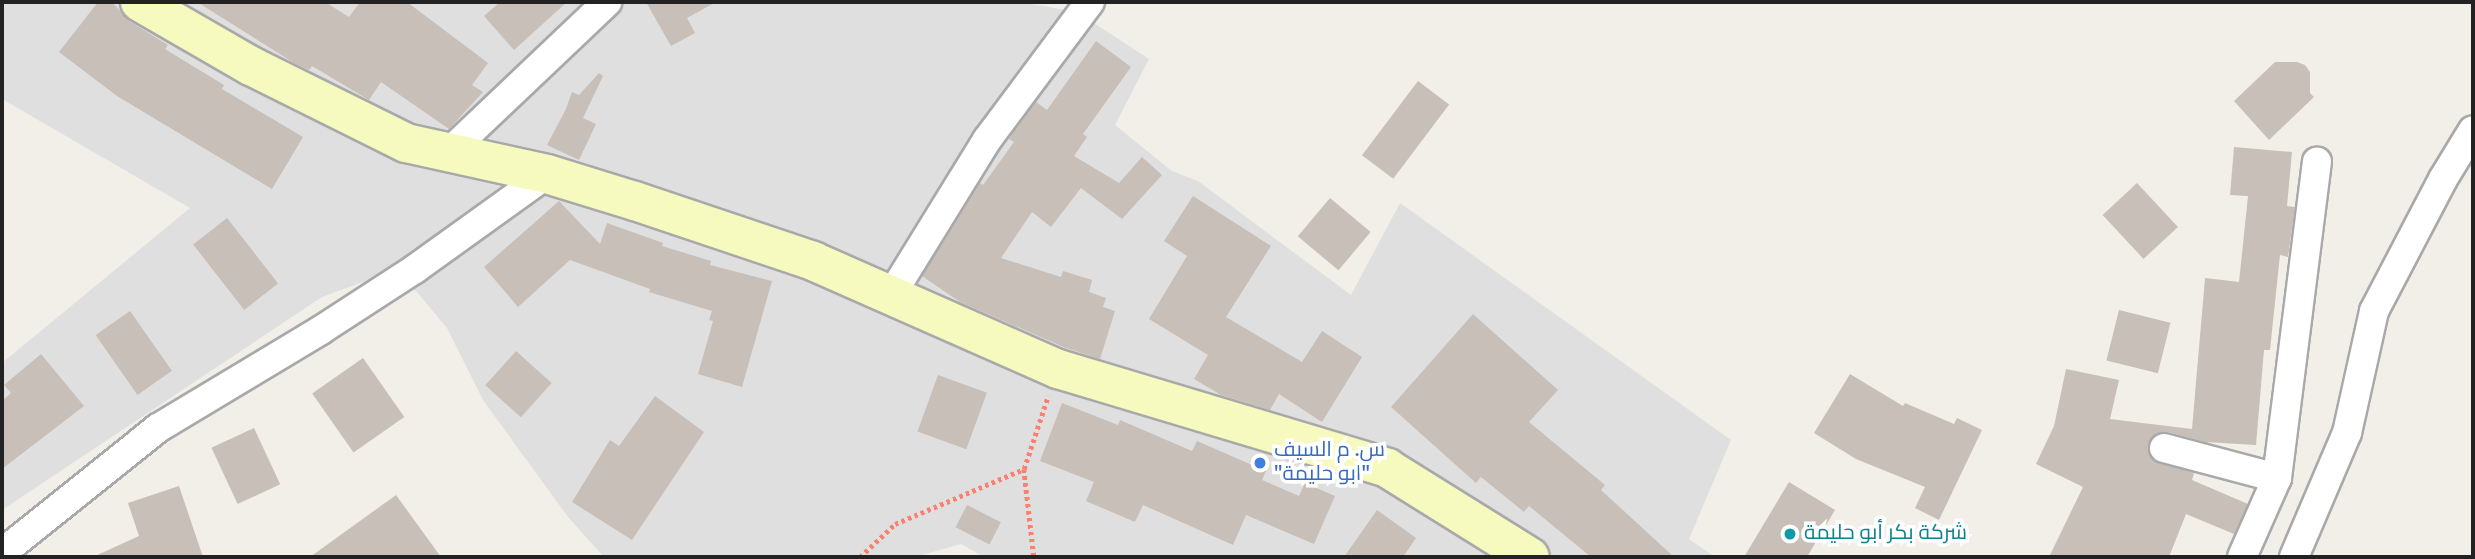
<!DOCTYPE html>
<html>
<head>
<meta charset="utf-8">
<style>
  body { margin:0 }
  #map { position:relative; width:2475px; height:559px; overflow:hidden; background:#f2efe9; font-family:Overpass,Cairo,sans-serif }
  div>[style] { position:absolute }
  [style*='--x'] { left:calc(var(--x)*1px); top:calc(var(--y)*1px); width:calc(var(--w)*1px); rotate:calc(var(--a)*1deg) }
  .residential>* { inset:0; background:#e0dfdf }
  .building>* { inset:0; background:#c7bfb8; transform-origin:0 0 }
  .path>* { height:4.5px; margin-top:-2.25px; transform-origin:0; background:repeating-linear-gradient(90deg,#fa8072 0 3.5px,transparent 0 7px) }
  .roads { filter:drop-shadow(2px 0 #a9a9a9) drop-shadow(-2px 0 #a9a9a9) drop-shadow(0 2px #a9a9a9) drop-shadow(0 -2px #a9a9a9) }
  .street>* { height:28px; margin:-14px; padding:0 14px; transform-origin:14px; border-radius:14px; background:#fff }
  .secondary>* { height:38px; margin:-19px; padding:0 19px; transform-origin:19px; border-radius:19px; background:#f7fabf }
  .dots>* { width:19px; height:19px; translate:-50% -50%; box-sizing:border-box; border:4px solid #fff; border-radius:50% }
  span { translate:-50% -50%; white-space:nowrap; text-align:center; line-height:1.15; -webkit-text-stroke:7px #fff; paint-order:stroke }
  .shop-label { font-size:21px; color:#366cbe }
  .left { translate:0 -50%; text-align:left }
  .culture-label { font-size:21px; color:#0d838f }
  .frame { position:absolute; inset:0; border:4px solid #222; pointer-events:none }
</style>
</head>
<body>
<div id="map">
  <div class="residential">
    <div style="clip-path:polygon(2px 2px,1020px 2px,1077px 12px,1149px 59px,1115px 125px,1172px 171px,1198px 181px,1351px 295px,1400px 203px,1731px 440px,1689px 539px,1715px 557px,984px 557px,961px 544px,915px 557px,604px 557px,568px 517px,483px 400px,447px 328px,416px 291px,379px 276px,322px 297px,2px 510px,2px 363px,190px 208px,2px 99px)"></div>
  </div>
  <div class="building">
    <div style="clip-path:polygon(98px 2px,112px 2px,129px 21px,168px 45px,165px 49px,224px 85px,222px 89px,303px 137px,272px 189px,117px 96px,59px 52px)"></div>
    <div style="clip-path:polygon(197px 2px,325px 2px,349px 17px,360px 2px,407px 2px,488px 63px,472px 85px,483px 92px,449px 129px,381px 82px,369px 100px,312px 66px,309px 70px,294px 63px)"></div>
    <div style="clip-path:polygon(500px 2px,567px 2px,514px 50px,484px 16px)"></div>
    <div style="clip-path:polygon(646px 2px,716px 2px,687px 18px,695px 33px,671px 46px)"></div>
    <div style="clip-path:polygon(1096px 41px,1131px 67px,1083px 134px,1087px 137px,1074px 156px,1119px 183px,1142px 157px,1162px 175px,1122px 219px,1081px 188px,1051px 227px,1032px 212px,1001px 258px,1061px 277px,1063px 271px,1092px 280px,1089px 292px,1106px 298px,1103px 307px,1115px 311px,1100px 359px,1066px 348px,960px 302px,922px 276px,980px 183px,983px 185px,1014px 142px,1009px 139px,1018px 126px,1036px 102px,1047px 110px)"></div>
    <div style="clip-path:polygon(2275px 62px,2297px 62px,2305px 65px,2310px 72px,2310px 93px,2314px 97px,2269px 140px,2234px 101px)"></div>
    <div style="clip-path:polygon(599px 73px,603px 76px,583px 118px,596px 124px,579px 160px,547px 145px,566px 109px,572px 92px,579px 95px)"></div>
    <div style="left:1418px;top:81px;width:39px;height:93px;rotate:37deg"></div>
    <div style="clip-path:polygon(2234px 147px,2292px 152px,2287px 206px,2295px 207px,2288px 257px,2280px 255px,2270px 350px,2264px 350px,2256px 445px,2205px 442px,2168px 432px,2153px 436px,2148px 444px,2153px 460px,2194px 473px,2192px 480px,2248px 504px,2234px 534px,2186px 514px,2169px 557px,2049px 557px,2083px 487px,2036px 464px,2054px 426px,2066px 369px,2119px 380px,2110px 419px,2192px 429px,2205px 278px,2239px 282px,2248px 196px,2230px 195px)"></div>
    <div style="left:2137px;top:183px;width:60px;height:47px;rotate:47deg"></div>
    <div style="clip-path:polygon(1193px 196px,1271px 246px,1226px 317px,1302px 362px,1322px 331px,1362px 357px,1322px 422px,1279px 394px,1270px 410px,1221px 395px,1194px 379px,1208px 355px,1149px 319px,1187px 256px,1164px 241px)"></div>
    <div style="left:1330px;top:198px;width:53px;height:50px;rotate:40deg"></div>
    <div style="clip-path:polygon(559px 201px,600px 244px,607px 223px,663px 243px,662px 246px,711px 261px,710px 265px,772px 281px,742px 387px,698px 374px,713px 321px,709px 320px,712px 311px,649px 292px,650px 289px,570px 260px,518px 307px,484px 267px)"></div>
    <div style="left:227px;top:218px;width:83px;height:43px;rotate:52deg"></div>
    <div style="left:2119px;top:310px;width:53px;height:52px;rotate:14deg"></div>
    <div style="left:130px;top:311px;width:73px;height:42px;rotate:55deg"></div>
    <div style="clip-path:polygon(1473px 314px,1558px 390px,1529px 422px,1605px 485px,1601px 490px,1674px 557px,1591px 557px,1529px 506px,1524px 512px,1481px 477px,1476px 483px,1391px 407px)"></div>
    <div style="left:516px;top:351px;width:48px;height:46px;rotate:42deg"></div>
    <div style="clip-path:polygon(41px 354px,84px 406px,2px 469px,2px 401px,11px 393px,4px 385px)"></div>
    <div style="left:363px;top:358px;width:72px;height:62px;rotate:55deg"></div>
    <div style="clip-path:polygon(1850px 374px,1903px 406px,1905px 403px,1954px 424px,1957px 418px,1982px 430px,1939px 520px,1915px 508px,1925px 487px,1856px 459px,1814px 433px)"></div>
    <div style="left:938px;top:375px;width:52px;height:60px;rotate:20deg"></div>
    <div style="clip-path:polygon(655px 396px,704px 432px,632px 540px,572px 502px,610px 440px,619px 446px)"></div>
    <div style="clip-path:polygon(1062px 403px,1118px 425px,1120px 420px,1192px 451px,1197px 441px,1266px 471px,1262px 480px,1299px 496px,1305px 483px,1335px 496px,1314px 544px,1246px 515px,1233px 545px,1143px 505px,1135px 522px,1086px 501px,1094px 482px,1040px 461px)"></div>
    <div style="left:254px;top:428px;width:62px;height:47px;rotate:65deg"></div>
    <div style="clip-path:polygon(1789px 482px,1835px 510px,1807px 557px,1744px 557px)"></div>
    <div style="clip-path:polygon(179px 486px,203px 557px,93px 557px,139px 536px,128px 503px)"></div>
    <div style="clip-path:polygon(396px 495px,441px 557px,310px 557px)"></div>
    <div style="left:967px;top:505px;width:38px;height:25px;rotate:27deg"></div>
    <div style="clip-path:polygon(1377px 510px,1416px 538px,1403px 557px,1344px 557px)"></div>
  </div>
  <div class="path">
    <div style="--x:1024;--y:469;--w:89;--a:83.5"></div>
    <div style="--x:860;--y:557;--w:48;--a:-43.3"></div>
    <div style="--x:895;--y:524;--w:140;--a:-23.1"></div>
    <div style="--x:1024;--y:469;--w:77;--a:-71.8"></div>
  </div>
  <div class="roads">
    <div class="street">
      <div style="--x:447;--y:154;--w:221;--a:-43.5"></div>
      <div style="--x:890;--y:297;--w:185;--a:-58.3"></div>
      <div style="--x:987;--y:140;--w:172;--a:-53.3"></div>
      <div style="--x:2164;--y:448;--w:117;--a:14.9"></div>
      <div style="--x:2;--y:553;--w:200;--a:-38.7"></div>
      <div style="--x:158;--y:428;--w:190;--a:-31"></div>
      <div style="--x:321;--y:330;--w:112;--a:-33"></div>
      <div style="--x:415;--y:269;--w:163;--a:-35.7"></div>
      <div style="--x:2242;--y:557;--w:86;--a:-66.1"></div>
      <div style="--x:2277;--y:478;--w:319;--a:-82.8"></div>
      <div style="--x:2294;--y:557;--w:135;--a:-66.9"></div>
      <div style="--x:2347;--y:433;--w:125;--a:-77.5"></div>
      <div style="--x:2374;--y:311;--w:149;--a:-62.4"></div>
      <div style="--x:2443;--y:179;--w:57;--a:-58.5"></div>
    </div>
    <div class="secondary">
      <div style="--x:140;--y:2;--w:128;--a:30"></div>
      <div style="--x:251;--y:66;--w:173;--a:26.4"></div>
      <div style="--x:406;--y:143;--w:144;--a:12.4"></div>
      <div style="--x:547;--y:174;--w:92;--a:17.1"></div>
      <div style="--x:635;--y:201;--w:188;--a:18.6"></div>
      <div style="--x:813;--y:261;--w:268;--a:23.8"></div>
      <div style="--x:1058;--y:369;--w:344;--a:16.7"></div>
      <div style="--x:1387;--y:468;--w:168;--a:31.9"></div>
    </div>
  </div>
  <div class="dots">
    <div style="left:1260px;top:463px;background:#3f7fe0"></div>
    <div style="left:1790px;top:534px;background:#0f9aa8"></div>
  </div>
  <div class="shop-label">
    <span class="left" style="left:1274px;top:463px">س. م السيف<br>"ابو حليمة"</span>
  </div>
  <div class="culture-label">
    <span class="left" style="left:1804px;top:534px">شركة بكر أبو حليمة</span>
  </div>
  <div class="frame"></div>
</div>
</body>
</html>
